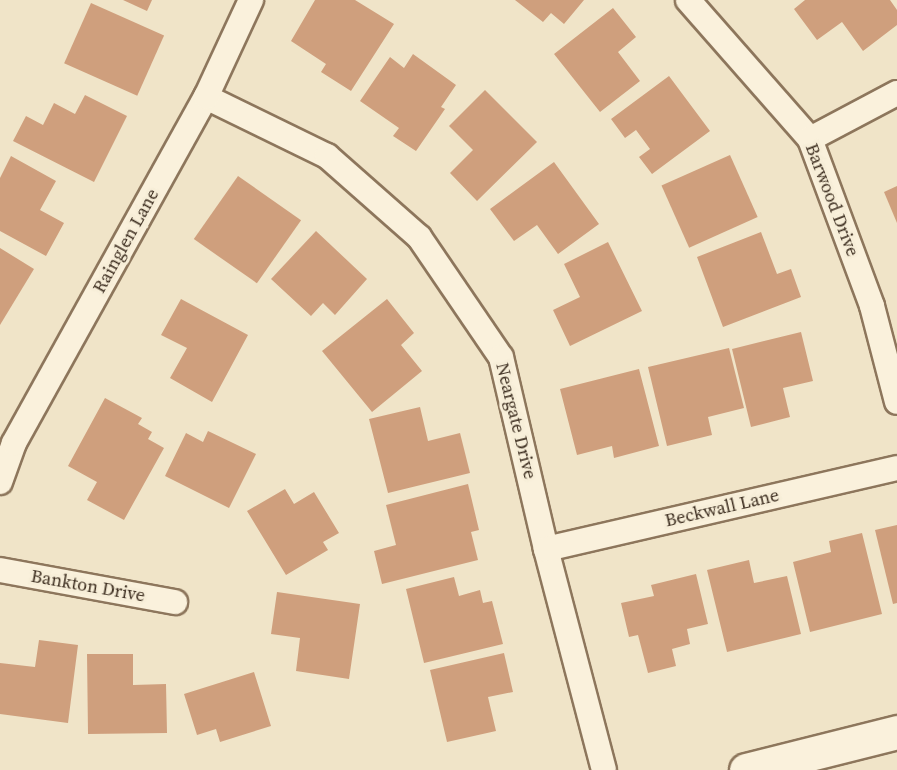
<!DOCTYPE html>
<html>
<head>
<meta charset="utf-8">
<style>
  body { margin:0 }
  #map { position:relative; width:897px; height:770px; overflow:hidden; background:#f0e4c8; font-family:"Source Serif 4",serif }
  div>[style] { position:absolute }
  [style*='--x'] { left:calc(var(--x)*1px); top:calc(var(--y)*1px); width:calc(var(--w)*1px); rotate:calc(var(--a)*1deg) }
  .building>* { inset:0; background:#cf9f7d; transform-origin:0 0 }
  .roads { filter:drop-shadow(2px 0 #8d765c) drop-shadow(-2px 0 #8d765c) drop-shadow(0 2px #8d765c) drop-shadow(0 -2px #8d765c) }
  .street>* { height:24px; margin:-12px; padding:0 12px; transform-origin:12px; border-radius:12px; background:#faf1dc }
  .secondary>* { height:33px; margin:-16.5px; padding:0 16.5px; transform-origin:16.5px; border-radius:16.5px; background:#faf1dc }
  span { translate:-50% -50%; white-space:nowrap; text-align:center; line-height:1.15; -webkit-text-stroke:6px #f7eed8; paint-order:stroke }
  .street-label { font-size:18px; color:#3d2e20 }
</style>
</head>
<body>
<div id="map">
  <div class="building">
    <div style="clip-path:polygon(123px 0,152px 0,147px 11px)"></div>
    <div style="clip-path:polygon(315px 0,355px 0,394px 24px,351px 91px,321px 72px,326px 64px,291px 41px)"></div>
    <div style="clip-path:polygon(515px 0,584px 0,564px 24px,551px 13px,543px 22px)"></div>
    <div style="clip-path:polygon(805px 0,890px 0,897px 10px,897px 25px,863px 51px,842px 22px,817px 40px,794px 9px)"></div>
    <div style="left:91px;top:3px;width:80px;height:66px;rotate:24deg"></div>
    <div style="clip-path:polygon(613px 8px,636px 37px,618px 52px,640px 81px,600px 112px,554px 54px)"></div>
    <div style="clip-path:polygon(413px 54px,456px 85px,441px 107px,445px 109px,416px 151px,393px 136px,399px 128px,360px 101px,390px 57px,404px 68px)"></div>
    <div style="clip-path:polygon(669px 76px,710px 131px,652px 174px,639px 157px,650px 149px,636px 130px,625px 138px,611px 119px)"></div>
    <div style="clip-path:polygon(485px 90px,537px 142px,477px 201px,450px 173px,473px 150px,449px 126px)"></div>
    <div style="clip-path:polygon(85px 95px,127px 116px,94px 182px,13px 141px,26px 116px,43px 125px,54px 103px,75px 114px)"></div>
    <div style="left:730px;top:155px;width:68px;height:75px;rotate:66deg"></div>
    <div style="clip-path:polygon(11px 156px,56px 181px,40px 210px,64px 223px,46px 256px,0 231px,0 178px)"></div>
    <div style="clip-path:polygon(554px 162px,599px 224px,558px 254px,537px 225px,514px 241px,490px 209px)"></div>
    <div style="left:238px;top:176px;width:77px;height:77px;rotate:35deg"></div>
    <div style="clip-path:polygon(897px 186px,897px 223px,884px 192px)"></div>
    <div style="clip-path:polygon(316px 231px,367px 279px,335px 315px,323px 303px,311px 316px,271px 279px)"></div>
    <div style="clip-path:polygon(761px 232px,777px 274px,791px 269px,801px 297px,723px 327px,697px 257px)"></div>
    <div style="clip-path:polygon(608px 242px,642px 311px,570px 346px,553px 310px,580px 297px,564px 264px)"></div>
    <div style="clip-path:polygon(0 248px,34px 269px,0 325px)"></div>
    <div style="clip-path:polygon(181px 299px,248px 335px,212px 402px,170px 378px,187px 348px,161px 335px)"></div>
    <div style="clip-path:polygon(387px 299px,414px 333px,401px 345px,422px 371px,372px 412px,322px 351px)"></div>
    <div style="clip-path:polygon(801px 332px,813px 381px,783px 388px,790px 417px,751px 427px,732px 349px)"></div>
    <div style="clip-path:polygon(729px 348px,744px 408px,708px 417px,712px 435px,667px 446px,648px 367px)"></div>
    <div style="clip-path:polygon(639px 369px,659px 446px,614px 458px,612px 446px,577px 455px,560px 389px)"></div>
    <div style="clip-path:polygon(105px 398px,142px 418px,138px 424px,152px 432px,148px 439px,164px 448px,124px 520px,87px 500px,97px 482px,68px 466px)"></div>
    <div style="clip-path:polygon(420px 407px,428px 441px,460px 433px,470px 473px,388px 493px,369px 419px)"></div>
    <div style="clip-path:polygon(208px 431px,256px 454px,229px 508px,165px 476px,186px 433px,203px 442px)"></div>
    <div style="clip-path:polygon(468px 484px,479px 530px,471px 532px,478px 560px,382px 584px,374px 551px,396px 545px,386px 505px)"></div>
    <div style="clip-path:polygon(285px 489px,294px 504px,314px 492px,339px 533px,323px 542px,328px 550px,286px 575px,247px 511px)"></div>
    <div style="clip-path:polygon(897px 525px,897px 603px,893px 604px,875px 530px)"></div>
    <div style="clip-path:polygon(862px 533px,882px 614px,810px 632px,793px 562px,831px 552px,829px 541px)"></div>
    <div style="clip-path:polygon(749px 560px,754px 583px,787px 576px,801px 634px,727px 652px,707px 570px)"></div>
    <div style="clip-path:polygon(696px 574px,708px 624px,687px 629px,690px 644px,672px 649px,676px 666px,648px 673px,638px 635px,629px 637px,621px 603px,654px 596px,651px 585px)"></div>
    <div style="clip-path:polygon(454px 577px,459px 596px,480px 590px,483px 603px,492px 601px,503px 644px,424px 663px,406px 589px)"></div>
    <div style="clip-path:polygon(277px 592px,360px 604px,349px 679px,296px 671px,300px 638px,271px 634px)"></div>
    <div style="clip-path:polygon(39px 640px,78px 645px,68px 723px,0 714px,0 663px,35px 667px)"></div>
    <div style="clip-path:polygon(504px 653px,513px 692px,488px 697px,496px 731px,447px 742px,430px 670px)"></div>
    <div style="clip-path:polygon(87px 654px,133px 654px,133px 685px,166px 684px,167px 733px,88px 734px)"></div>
    <div style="clip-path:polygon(254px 672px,271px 726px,220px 742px,216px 729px,197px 735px,184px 694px)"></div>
  </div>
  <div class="roads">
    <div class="street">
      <div style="--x:688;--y:0;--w:185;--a:48.7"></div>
      <div style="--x:810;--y:139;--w:178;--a:69.6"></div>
      <div style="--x:872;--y:306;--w:99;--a:75.4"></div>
      <div style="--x:206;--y:97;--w:135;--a:26"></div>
      <div style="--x:327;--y:156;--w:123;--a:41.4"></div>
      <div style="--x:419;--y:237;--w:145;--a:55.7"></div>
      <div style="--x:501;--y:357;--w:197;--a:76.8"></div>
      <div style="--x:546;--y:549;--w:228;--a:75.3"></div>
      <div style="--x:810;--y:139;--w:98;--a:-27.9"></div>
      <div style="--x:0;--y:482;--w:41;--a:-70.3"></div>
      <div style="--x:14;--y:443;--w:396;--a:-61"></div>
      <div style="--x:206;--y:97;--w:107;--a:-65.1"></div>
      <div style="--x:546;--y:549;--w:360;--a:-13"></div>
      <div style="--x:0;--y:570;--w:178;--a:10.4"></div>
    </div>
    <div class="secondary">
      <div style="--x:746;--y:770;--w:156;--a:-14.1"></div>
    </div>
  </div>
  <div class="street-label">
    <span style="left:832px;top:200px;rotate:69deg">Barwood Drive</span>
    <span style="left:126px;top:241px;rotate:-61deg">Rainglen Lane</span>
    <span style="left:516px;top:421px;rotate:76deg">Neargate Drive</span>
    <span style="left:722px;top:508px;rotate:-13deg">Beckwall Lane</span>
    <span style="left:88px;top:586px;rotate:10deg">Bankton Drive</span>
  </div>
</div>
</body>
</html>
